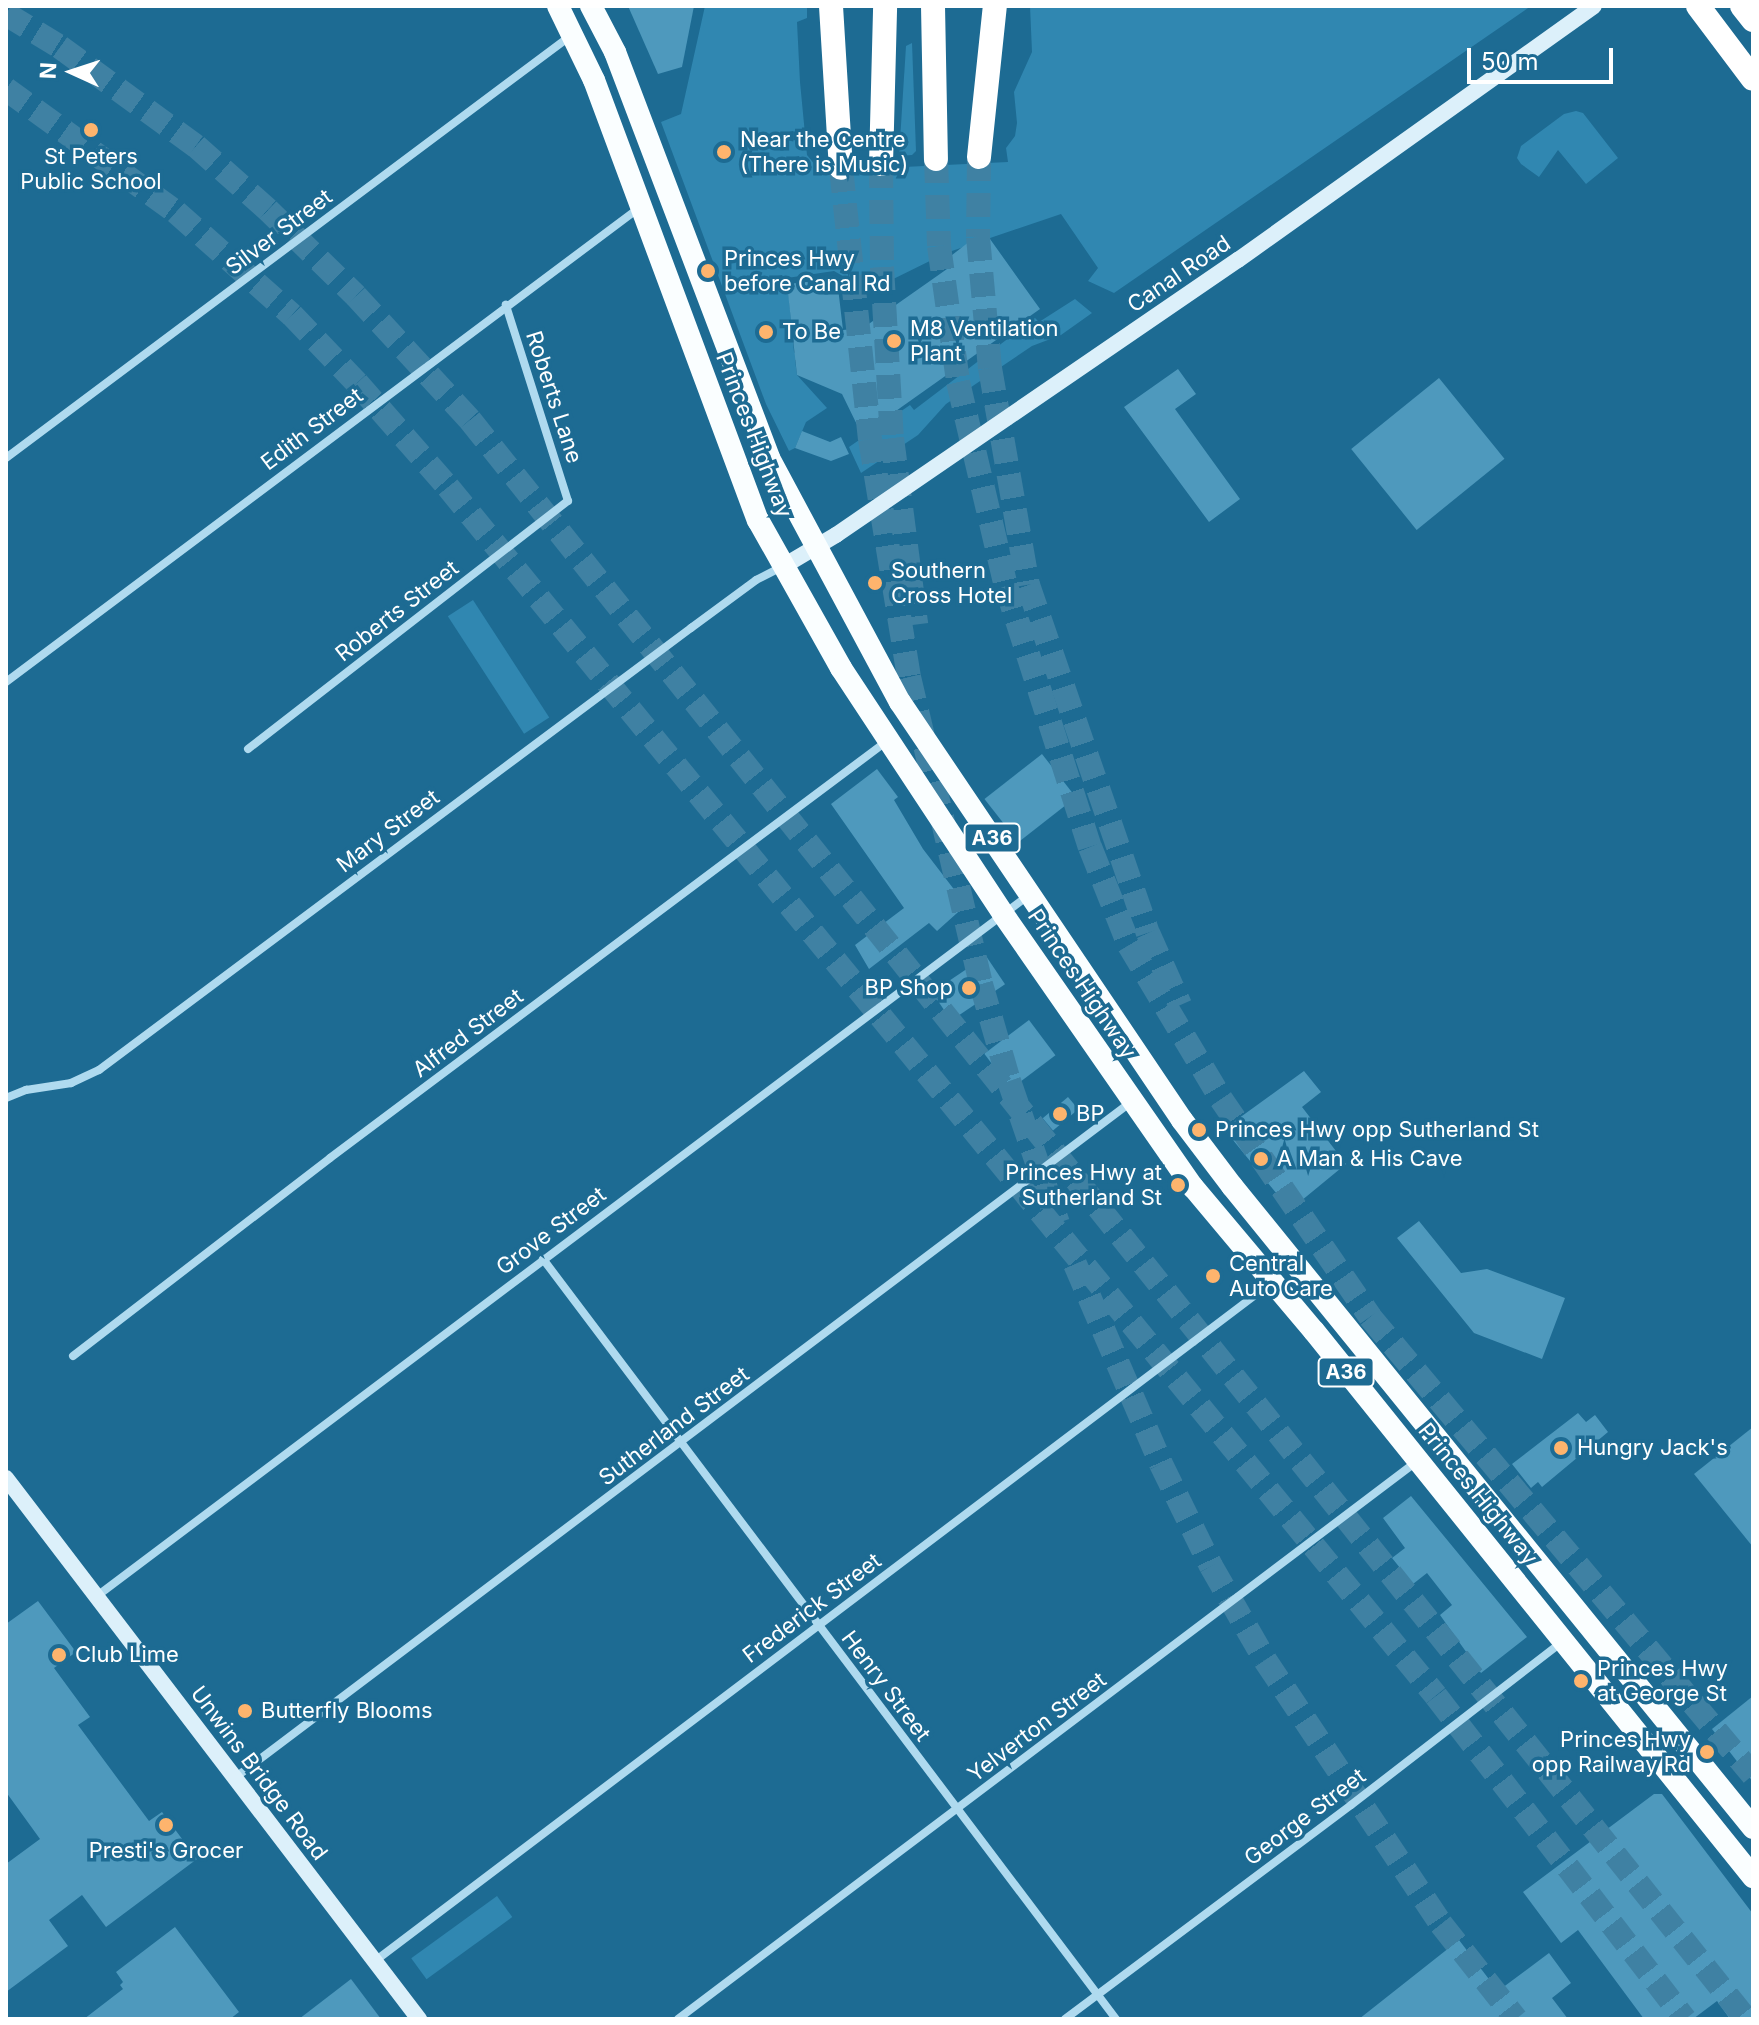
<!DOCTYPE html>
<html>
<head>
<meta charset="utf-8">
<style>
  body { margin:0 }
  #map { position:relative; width:1759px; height:2025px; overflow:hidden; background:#1d6b93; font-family:Inter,sans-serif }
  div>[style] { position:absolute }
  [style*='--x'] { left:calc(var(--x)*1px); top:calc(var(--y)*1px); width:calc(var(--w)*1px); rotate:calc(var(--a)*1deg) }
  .green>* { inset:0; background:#3087b1; transform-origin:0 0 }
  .building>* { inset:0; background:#4e99bd; transform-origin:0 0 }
  .motorway-tunnel>* { height:24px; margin-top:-12px; transform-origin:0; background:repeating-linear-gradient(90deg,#3f81a3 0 24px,transparent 0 36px) }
  .minor>* { height:8px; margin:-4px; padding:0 4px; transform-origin:4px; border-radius:4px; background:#afdaef }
  .secondary>* { height:16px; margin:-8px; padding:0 8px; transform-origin:8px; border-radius:8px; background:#dcf0fa }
  .trunk>* { height:22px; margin:-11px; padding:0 11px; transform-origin:11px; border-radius:11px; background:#fafeff }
  .motorway>* { height:24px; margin:-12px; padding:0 12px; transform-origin:12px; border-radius:12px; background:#fff }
  .dots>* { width:22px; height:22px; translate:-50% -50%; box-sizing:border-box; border:4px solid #1d6b93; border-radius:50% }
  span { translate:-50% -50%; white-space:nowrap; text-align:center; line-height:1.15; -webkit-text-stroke:7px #1d6b93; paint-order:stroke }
  .shield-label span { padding:2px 6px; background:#1d6b93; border:2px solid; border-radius:6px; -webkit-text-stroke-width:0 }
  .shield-label { font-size:20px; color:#fff; font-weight:700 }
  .poi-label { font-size:22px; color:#fff }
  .left { translate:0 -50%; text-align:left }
  .right { translate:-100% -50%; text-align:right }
  .street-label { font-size:22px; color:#fff }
  .frame { position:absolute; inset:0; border:8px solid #fff; pointer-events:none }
  .north { position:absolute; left:32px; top:32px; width:80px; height:80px; -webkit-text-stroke:6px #1d6b93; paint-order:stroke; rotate:273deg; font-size:22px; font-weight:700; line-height:32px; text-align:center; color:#fff }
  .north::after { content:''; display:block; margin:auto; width:28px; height:36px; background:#fff; clip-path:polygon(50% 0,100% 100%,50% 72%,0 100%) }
  .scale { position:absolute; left:1467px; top:48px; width:146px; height:36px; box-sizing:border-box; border:4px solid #fff; border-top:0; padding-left:10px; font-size:24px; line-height:28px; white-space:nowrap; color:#fff; -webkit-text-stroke:6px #1d6b93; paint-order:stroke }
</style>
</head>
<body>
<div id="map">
  <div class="green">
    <div style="clip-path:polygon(705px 6px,807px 6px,807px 18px,797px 22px,800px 82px,807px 155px,820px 171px,1008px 162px,1006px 148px,1015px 136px,1017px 123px,1014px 92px,1032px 52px,1030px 6px,1531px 6px,1114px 293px,1088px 281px,1098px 268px,1061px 214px,946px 253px,869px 291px,834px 271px,787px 278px,794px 352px,801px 359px,795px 360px,797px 375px,827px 408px,806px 422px,795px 448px,789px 451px,766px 404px,661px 122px,681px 114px)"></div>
    <div style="clip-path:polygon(912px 43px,916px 151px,912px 155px,899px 156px,906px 46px)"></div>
    <div style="clip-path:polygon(1576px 111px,1583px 113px,1618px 158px,1586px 184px,1558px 150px,1539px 177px,1521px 164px,1517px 158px,1521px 146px,1564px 114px)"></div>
    <div style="clip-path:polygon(1075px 299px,1092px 313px,1061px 335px,1032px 346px,946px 404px,918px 435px,861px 473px,849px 447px,910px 405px,914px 410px,1035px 318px,1039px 322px)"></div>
    <div style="left:473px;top:600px;width:140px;height:30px;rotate:57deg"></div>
    <div style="left:497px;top:1896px;width:26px;height:106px;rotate:54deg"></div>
  </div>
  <div class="building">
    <div style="clip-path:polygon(628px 6px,694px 6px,682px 67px,658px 74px)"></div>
    <div style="clip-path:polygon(974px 238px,980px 247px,990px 239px,1040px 309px,862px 435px,842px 394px,797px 375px,787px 284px,837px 279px,843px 330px,863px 328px,947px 269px,943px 262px)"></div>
    <div style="clip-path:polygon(1178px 369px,1196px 394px,1175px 409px,1240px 499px,1209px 522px,1124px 407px)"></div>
    <div style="left:1439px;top:378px;width:104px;height:113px;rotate:51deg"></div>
    <div style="clip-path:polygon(802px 431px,830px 442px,841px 437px,849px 454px,831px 461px,795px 448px)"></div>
    <div style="left:1042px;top:754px;width:55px;height:73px;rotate:52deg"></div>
    <div style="clip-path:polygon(877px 769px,898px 797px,894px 800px,923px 849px,966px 905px,937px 931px,929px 923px,869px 969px,855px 945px,904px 908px,831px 804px)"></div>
    <div style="left:986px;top:956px;width:34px;height:65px;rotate:56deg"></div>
    <div style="left:1029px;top:1020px;width:44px;height:56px;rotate:53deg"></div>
    <div style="clip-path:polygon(1304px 1071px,1321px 1092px,1302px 1107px,1346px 1164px,1290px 1210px,1224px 1129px)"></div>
    <div style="left:1068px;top:1097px;width:16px;height:33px;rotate:50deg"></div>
    <div style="clip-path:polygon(1419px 1221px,1461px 1273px,1487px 1269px,1565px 1298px,1542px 1359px,1474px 1333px,1397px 1238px)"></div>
    <div style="clip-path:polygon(1578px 1413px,1586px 1422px,1595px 1415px,1608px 1432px,1542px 1487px,1538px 1482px,1531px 1488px,1512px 1464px)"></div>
    <div style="clip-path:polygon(1753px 1427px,1753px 1547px,1694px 1474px)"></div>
    <div style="clip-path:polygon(1411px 1496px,1527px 1637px,1481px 1673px,1440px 1615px,1452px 1605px,1427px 1573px,1413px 1584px,1392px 1558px,1405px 1548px,1383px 1518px)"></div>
    <div style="clip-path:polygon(38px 1601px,76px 1652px,54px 1668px,90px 1717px,78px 1725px,149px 1821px,162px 1812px,197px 1859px,106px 1927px,82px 1895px,49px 1920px,68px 1946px,6px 1992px,6px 1864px,40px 1839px,6px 1792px,6px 1624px)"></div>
    <div style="clip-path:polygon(1753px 1696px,1753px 1782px,1712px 1729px)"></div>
    <div style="clip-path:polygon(1654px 1794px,1662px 1794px,1753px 1914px,1753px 2019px,1730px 2019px,1717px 2001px,1693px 2019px,1644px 2019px,1578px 1930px,1561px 1943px,1523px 1892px)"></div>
    <div style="clip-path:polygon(175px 1927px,239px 2012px,230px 2019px,84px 2019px,123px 1989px,120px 1985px,123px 1982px,116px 1972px)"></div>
    <div style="clip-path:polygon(1459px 1940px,1498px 1991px,1549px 1953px,1571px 1983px,1552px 1998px,1568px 2019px,1359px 2019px)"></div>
    <div style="clip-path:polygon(351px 1979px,381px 2019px,299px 2019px)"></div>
  </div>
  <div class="motorway-tunnel">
    <div style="--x:6;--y:14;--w:63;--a:31.4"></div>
    <div style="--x:60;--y:47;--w:168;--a:36.1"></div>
    <div style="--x:196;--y:146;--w:96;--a:41.6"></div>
    <div style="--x:268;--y:210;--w:123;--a:44.3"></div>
    <div style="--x:356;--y:296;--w:168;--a:47.4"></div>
    <div style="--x:470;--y:420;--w:2046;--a:51.41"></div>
    <div style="--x:6;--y:89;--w:210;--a:35.9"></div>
    <div style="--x:176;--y:212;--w:155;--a:41.6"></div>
    <div style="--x:292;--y:315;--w:94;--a:46.3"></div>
    <div style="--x:357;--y:383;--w:138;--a:48.8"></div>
    <div style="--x:448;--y:487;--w:1561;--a:50.74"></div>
    <div style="--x:1436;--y:1696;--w:408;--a:52.4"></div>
    <div style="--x:979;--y:157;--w:80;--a:90.7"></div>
    <div style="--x:978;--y:237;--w:132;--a:84.8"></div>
    <div style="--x:990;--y:368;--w:220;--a:80.1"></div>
    <div style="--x:1028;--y:585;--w:368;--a:71"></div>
    <div style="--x:1148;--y:933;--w:79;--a:66"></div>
    <div style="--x:936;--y:159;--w:87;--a:88"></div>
    <div style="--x:939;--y:246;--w:137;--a:82"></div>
    <div style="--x:958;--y:382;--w:210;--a:76.8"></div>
    <div style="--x:1006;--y:586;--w:274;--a:72.2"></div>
    <div style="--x:1090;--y:847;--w:105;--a:68.3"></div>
    <div style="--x:1129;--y:945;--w:179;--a:59.1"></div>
    <div style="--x:1221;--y:1099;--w:264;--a:55.6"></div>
    <div style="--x:1370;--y:1317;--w:597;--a:50.1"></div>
    <div style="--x:881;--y:164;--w:103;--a:89.4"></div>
    <div style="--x:882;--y:267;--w:171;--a:86.7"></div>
    <div style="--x:892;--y:438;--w:188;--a:82.6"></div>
    <div style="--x:841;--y:168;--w:273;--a:83.9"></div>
    <div style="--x:870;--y:439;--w:241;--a:80.7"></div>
    <div style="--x:909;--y:677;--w:315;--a:76.8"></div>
    <div style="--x:981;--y:984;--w:101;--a:73.9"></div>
    <div style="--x:1009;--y:1081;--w:150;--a:71"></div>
    <div style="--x:1075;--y:1264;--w:218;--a:66.7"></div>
    <div style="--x:1161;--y:1464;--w:114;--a:63.9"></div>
    <div style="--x:1211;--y:1566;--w:108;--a:60.1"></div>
    <div style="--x:1265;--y:1660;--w:317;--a:56.3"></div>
    <div style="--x:1441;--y:1924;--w:121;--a:51.7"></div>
  </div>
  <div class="minor">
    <div style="--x:6;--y:458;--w:703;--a:-36.79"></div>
    <div style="--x:6;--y:682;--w:791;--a:-36.83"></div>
    <div style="--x:248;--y:749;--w:405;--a:-37.8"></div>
    <div style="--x:568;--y:501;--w:206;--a:-107.6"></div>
    <div style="--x:6;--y:1098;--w:22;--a:-22"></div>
    <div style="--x:26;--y:1090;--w:46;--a:-8.8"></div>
    <div style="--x:71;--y:1083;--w:31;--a:-25"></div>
    <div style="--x:99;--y:1070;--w:739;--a:-36.75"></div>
    <div style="--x:691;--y:628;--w:81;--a:-36.4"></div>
    <div style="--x:756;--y:580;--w:29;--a:-27"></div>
    <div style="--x:543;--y:1259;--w:952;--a:52.99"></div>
    <div style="--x:73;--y:1356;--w:324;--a:-37.6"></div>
    <div style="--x:330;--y:1158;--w:696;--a:-36.82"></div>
    <div style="--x:97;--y:1596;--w:1166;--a:-36.95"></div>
    <div style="--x:236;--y:1777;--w:1121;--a:-37.02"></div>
    <div style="--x:375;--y:1961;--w:1124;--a:-37.11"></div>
    <div style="--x:678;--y:2019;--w:925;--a:-37.04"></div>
    <div style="--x:1065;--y:2019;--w:357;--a:-36.8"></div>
    <div style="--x:1351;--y:1805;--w:268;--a:-37.7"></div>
  </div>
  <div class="secondary">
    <div style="--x:782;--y:567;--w:63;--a:-30.7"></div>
    <div style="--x:836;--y:535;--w:487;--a:-34.4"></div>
    <div style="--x:1238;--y:260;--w:437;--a:-35.5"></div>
    <div style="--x:6;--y:1478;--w:681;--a:52.64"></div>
  </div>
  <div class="trunk">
    <div style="--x:558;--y:6;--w:82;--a:64.1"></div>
    <div style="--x:594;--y:80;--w:470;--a:69.6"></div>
    <div style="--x:758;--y:520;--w:170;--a:60.7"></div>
    <div style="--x:841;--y:668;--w:295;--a:56.6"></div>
    <div style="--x:1003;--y:914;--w:333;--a:55.2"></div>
    <div style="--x:1193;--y:1187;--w:188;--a:50"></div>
    <div style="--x:1314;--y:1331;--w:701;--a:51.2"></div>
    <div style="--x:591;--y:6;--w:52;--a:62.4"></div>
    <div style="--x:615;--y:52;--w:434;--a:69.2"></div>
    <div style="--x:769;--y:458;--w:277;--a:61.8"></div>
    <div style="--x:900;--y:702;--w:504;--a:55.99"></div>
    <div style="--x:1182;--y:1120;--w:83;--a:52.9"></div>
    <div style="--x:1232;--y:1186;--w:827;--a:50.94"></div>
  </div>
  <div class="motorway">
    <div style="--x:831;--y:6;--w:162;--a:86.5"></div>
    <div style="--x:933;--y:6;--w:153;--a:88.9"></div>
    <div style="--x:1698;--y:6;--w:91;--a:53"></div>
    <div style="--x:1742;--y:6;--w:18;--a:52"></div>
    <div style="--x:979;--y:157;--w:152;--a:-84"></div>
    <div style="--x:881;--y:164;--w:158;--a:-88.5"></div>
  </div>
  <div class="dots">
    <div style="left:91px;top:130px;background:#feb46d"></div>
    <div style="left:724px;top:152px;background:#feb46d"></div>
    <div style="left:708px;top:271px;background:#feb46d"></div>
    <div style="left:766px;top:332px;background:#feb46d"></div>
    <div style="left:894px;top:341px;background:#feb46d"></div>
    <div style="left:875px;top:583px;background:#feb46d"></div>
    <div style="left:969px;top:988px;background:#feb46d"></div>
    <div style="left:1060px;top:1114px;background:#feb46d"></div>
    <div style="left:1199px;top:1130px;background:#feb46d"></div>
    <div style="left:1261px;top:1159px;background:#feb46d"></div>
    <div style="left:1178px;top:1185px;background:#feb46d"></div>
    <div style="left:1213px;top:1276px;background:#feb46d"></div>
    <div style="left:1561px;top:1448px;background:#feb46d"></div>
    <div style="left:59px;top:1655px;background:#feb46d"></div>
    <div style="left:1581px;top:1681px;background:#feb46d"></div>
    <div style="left:245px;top:1711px;background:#feb46d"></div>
    <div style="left:1707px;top:1752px;background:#feb46d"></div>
    <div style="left:166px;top:1825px;background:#feb46d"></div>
  </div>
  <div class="shield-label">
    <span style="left:992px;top:838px">A36</span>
    <span style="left:1346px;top:1372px">A36</span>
  </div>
  <div class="poi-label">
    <span class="left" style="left:740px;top:152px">Near the Centre<br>(There is Music)</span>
    <span style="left:91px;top:169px">St Peters<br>Public School</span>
    <span class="left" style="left:724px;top:271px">Princes Hwy<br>before Canal Rd</span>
    <span class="left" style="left:910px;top:341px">M8 Ventilation<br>Plant</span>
    <span class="left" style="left:782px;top:332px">To Be</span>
    <span class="left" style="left:891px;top:583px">Southern<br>Cross Hotel</span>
    <span class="right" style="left:953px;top:988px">BP Shop</span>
    <span class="left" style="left:1076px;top:1114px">BP</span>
    <span class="left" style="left:1215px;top:1130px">Princes Hwy opp Sutherland St</span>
    <span class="left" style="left:1277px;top:1159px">A Man &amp; His Cave</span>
    <span class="right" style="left:1162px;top:1185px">Princes Hwy at<br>Sutherland St</span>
    <span class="left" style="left:1229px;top:1276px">Central<br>Auto Care</span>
    <span class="left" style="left:1577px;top:1448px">Hungry Jack's</span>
    <span class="left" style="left:75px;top:1655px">Club Lime</span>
    <span class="left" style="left:1597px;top:1681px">Princes Hwy<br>at George St</span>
    <span class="left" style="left:261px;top:1711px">Butterfly Blooms</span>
    <span class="right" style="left:1691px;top:1752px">Princes Hwy<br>opp Railway Rd</span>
    <span style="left:166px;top:1851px">Presti's Grocer</span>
  </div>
  <div class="street-label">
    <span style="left:279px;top:232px;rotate:-37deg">Silver Street</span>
    <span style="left:1179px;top:274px;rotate:-34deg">Canal Road</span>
    <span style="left:554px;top:397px;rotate:72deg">Roberts Lane</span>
    <span style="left:312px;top:429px;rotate:-37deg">Edith Street</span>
    <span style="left:754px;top:435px;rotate:69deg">Princes Highway</span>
    <span style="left:397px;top:611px;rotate:-38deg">Roberts Street</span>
    <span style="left:388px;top:831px;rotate:-37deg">Mary Street</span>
    <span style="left:1082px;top:984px;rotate:56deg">Princes Highway</span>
    <span style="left:468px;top:1033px;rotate:-37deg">Alfred Street</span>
    <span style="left:551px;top:1231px;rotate:-37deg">Grove Street</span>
    <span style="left:674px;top:1426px;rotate:-37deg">Sutherland Street</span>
    <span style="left:1478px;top:1494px;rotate:51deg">Princes Highway</span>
    <span style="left:812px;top:1608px;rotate:-37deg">Frederick Street</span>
    <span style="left:886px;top:1686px;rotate:53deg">Henry Street</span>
    <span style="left:1037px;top:1727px;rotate:-37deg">Yelverton Street</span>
    <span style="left:259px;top:1773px;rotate:53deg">Unwins Bridge Road</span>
    <span style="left:1305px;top:1817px;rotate:-37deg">George Street</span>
  </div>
  <div class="frame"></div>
  <div class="north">N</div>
  <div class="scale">50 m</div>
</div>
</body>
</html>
